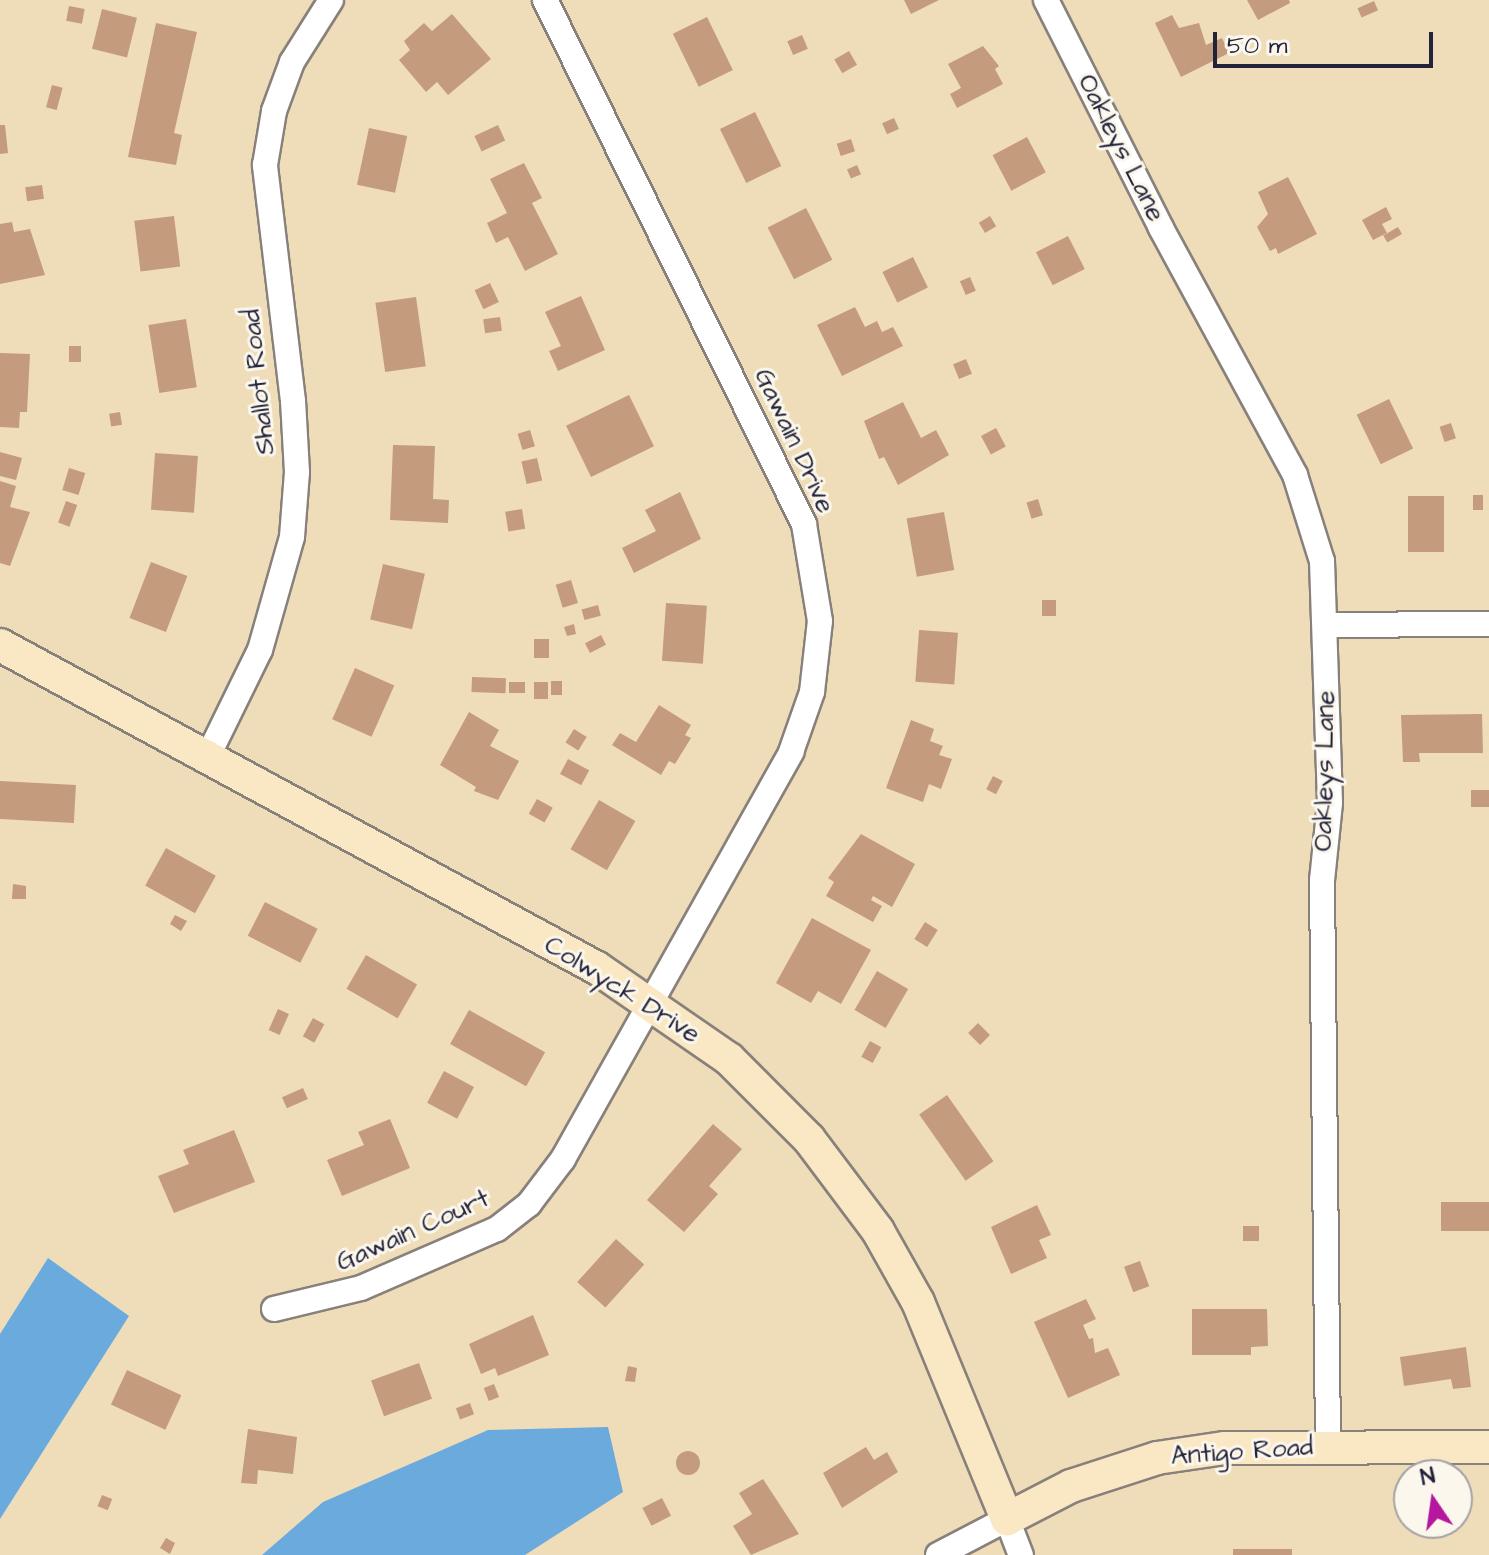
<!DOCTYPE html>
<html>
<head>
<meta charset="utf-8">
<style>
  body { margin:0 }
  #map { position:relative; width:1489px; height:1555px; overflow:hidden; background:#efddba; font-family:"Architects Daughter",sans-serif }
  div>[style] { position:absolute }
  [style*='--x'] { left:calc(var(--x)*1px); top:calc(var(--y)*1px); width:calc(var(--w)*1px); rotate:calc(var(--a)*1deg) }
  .water>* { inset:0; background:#6aaadd }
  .building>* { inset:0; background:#c59b7d; transform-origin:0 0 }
  .round { border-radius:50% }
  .roads { filter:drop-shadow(2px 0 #88807a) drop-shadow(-2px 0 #88807a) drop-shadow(0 2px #88807a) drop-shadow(0 -2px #88807a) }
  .street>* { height:24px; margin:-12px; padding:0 12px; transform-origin:12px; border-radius:12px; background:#fff }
  .secondary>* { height:32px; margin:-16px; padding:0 16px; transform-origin:16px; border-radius:16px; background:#fae7c3 }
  span { translate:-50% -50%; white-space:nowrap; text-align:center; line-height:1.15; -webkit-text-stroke:6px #fbf7ec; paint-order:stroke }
  .street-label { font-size:26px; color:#22223b }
  .north { position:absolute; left:1393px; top:1459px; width:80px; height:80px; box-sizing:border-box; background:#fbf7ec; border:2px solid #a4a2a5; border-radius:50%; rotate:347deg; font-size:22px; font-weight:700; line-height:32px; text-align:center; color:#22223b }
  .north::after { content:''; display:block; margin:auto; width:28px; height:36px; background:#b5179e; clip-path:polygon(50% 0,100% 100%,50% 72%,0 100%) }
  .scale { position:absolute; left:1213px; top:32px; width:220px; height:36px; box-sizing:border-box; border:4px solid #22223b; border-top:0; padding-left:10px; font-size:24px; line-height:28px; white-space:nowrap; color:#22223b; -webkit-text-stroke:6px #fbf7ec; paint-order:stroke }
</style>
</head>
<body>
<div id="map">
  <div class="water">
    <div style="clip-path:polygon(48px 1258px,129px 1316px,0 1519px,0 1334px)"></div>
    <div style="clip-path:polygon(608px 1427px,623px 1492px,525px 1555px,262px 1555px,323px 1502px,488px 1430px)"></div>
  </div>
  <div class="building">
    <div style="clip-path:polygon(904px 0,939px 0,911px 14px)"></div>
    <div style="clip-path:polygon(1247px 0,1289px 0,1290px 3px,1258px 20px)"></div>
    <div style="left:1374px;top:1px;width:10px;height:18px;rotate:66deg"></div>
    <div style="left:69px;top:6px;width:16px;height:15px;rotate:11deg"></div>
    <div style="left:102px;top:9px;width:36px;height:41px;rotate:14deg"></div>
    <div style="clip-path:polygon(452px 14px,491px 59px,448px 95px,437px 82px,426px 92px,399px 60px,410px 50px,404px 41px,424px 23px,432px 31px)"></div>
    <div style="clip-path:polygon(1172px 15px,1179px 28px,1199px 23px,1206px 45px,1222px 38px,1229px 53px,1181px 77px,1155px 23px)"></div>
    <div style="left:707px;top:17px;width:59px;height:38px;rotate:64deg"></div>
    <div style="clip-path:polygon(156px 23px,197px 32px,174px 133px,182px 135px,176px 165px,128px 157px)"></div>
    <div style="left:802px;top:35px;width:15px;height:16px;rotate:67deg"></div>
    <div style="clip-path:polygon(983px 46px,999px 66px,995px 69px,1003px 84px,957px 108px,950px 94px,961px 88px,948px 64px)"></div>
    <div style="left:849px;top:51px;width:16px;height:17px;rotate:60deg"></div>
    <div style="left:52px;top:85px;width:11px;height:23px;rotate:15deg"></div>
    <div style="left:755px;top:112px;width:60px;height:39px;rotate:64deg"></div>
    <div style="left:894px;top:118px;width:12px;height:13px;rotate:66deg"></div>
    <div style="clip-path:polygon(0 125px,5px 125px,8px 153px,0 154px)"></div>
    <div style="left:498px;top:125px;width:17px;height:26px;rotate:65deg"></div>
    <div style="left:369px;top:128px;width:39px;height:58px;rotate:12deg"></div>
    <div style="left:1027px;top:137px;width:40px;height:39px;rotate:62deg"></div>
    <div style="left:851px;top:139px;width:13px;height:15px;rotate:72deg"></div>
    <div style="clip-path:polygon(524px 163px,542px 198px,532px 203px,558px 254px,525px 271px,508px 237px,496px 243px,487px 223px,507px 213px,490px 179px)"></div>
    <div style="left:857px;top:165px;width:10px;height:11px;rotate:66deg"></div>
    <div style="clip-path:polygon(1288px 177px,1317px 234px,1278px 254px,1276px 248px,1270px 251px,1257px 227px,1268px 214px,1258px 192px)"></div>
    <div style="left:42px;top:185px;width:14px;height:17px;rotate:82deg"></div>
    <div style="clip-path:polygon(1386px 207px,1392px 219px,1382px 224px,1387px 233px,1373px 240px,1362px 220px)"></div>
    <div style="left:806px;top:208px;width:58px;height:43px;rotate:63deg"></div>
    <div style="left:174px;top:216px;width:51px;height:40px;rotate:83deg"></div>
    <div style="left:990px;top:216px;width:12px;height:13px;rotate:59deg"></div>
    <div style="clip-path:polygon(12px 222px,14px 232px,30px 229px,45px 275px,0 284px,0 224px)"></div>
    <div style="left:1398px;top:227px;width:8px;height:17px;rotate:60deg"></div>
    <div style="left:1068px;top:236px;width:37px;height:36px;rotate:63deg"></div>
    <div style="left:913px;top:257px;width:34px;height:34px;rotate:64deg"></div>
    <div style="left:970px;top:277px;width:15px;height:11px;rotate:67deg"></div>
    <div style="left:490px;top:283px;width:21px;height:17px;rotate:65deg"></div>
    <div style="clip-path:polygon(581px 296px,605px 350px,558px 371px,549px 351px,561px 346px,545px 312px)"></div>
    <div style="left:416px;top:297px;width:70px;height:41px;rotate:82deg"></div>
    <div style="clip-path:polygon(855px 307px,865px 327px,877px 321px,882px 332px,893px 327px,903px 346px,842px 376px,817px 325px)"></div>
    <div style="left:500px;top:317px;width:14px;height:17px;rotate:82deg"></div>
    <div style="left:186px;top:319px;width:69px;height:38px;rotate:81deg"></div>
    <div style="left:69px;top:346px;width:12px;height:16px"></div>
    <div style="clip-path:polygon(0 353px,30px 354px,27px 412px,20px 412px,19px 428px,0 427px)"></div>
    <div style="left:966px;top:359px;width:16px;height:14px;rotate:68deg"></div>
    <div style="left:629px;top:395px;width:57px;height:70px;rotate:64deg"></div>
    <div style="left:1389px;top:399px;width:55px;height:36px;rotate:64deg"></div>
    <div style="clip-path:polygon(903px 402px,921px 438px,936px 430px,949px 455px,898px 485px,884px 457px,879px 459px,864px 421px)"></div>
    <div style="left:120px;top:412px;width:13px;height:11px;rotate:81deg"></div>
    <div style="left:1451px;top:423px;width:16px;height:12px;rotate:72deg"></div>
    <div style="left:996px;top:428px;width:21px;height:17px;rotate:62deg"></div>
    <div style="left:530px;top:430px;width:17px;height:13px;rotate:73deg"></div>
    <div style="clip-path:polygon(393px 445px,435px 446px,433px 499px,449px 500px,448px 523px,390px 520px)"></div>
    <div style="clip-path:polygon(0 452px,22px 458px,16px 480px,0 476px)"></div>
    <div style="left:155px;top:453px;width:43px;height:57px;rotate:4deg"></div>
    <div style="left:537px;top:458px;width:23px;height:16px;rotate:77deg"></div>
    <div style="left:69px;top:468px;width:17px;height:23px;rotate:17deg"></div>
    <div style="clip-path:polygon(0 481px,16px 486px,10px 507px,30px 512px,10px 566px,0 563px)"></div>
    <div style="clip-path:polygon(680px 492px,701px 539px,634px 573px,622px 548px,656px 531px,645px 510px)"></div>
    <div style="left:1473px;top:495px;width:10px;height:15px"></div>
    <div style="left:1444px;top:496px;width:56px;height:36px;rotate:90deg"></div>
    <div style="left:1038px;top:499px;width:17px;height:12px;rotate:73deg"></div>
    <div style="left:66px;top:501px;width:12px;height:23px;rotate:20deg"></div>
    <div style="left:522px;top:509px;width:20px;height:17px;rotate:81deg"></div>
    <div style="left:944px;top:512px;width:59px;height:38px;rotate:80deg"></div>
    <div style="left:151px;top:562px;width:39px;height:60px;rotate:21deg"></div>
    <div style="left:383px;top:564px;width:43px;height:57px;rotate:13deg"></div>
    <div style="left:571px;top:580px;width:24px;height:16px;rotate:73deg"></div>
    <div style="left:1056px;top:600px;width:16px;height:14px;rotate:90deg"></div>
    <div style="left:666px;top:603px;width:41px;height:58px;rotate:4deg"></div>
    <div style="left:598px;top:605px;width:11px;height:17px;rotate:75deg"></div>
    <div style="clip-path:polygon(574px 624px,576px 634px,567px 636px,564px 627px)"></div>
    <div style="left:919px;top:630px;width:39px;height:52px;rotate:4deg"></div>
    <div style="left:601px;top:635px;width:11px;height:18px;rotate:63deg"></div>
    <div style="left:549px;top:639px;width:19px;height:15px;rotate:90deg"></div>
    <div style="left:355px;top:668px;width:43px;height:56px;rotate:24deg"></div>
    <div style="left:472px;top:677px;width:34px;height:15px;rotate:2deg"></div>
    <div style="left:551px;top:681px;width:11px;height:14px"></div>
    <div style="left:509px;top:682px;width:16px;height:11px"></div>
    <div style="left:534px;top:682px;width:14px;height:17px"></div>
    <div style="clip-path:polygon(659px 705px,691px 725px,685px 735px,691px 738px,675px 764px,669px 761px,661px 775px,612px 745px,620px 733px,636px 742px)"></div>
    <div style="clip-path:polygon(469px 712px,499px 730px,490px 746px,519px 761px,498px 800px,474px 791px,476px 787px,440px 765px)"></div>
    <div style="clip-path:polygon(1482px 714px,1483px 753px,1419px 753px,1420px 762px,1403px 762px,1401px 715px)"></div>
    <div style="clip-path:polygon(911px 720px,934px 729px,930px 741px,943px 746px,939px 755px,952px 759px,941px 789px,929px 784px,923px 802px,886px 788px)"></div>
    <div style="left:574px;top:729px;width:15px;height:16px;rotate:32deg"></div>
    <div style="left:568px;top:759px;width:24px;height:17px;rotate:28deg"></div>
    <div style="left:993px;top:776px;width:11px;height:15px;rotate:27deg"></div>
    <div style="left:0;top:781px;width:76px;height:38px;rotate:3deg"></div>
    <div style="left:1471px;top:790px;width:18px;height:17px"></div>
    <div style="left:537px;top:799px;width:18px;height:17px;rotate:29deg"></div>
    <div style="left:599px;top:800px;width:42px;height:57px;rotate:30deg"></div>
    <div style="clip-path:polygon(861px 834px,915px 864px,892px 907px,873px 896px,871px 900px,882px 906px,873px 922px,826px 896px,834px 882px,828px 878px)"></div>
    <div style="left:166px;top:848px;width:57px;height:43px;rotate:29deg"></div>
    <div style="clip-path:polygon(13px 884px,26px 886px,26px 899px,12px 899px)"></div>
    <div style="left:265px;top:902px;width:59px;height:38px;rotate:27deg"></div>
    <div style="clip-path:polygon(175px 915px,187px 921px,181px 931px,170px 924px)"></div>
    <div style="clip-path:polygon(812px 918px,871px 950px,841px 1004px,818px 991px,811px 1003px,776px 983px)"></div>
    <div style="left:925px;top:922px;width:15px;height:20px;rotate:32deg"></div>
    <div style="left:366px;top:955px;width:59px;height:39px;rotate:30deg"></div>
    <div style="left:877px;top:971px;width:36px;height:45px;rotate:30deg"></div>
    <div style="left:278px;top:1009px;width:12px;height:23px;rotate:24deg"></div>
    <div style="left:469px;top:1010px;width:87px;height:39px;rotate:29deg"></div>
    <div style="left:313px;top:1018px;width:13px;height:21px;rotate:29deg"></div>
    <div style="left:978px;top:1023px;width:17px;height:14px;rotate:45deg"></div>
    <div style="left:870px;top:1041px;width:13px;height:18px;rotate:29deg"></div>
    <div style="left:444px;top:1071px;width:34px;height:36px;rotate:28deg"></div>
    <div style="left:303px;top:1088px;width:12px;height:23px;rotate:66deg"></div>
    <div style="left:947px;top:1095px;width:81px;height:34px;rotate:55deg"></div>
    <div style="clip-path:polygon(390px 1119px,410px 1168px,342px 1196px,327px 1160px,364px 1145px,358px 1132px)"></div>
    <div style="clip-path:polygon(713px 1124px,742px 1149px,709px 1186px,718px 1194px,684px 1232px,647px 1200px)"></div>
    <div style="clip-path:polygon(234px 1130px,255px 1182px,174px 1213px,158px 1176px,189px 1164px,183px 1150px)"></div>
    <div style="left:1489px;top:1202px;width:29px;height:48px;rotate:90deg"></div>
    <div style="clip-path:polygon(1037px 1205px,1051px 1235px,1039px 1240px,1047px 1258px,1011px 1274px,991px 1227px)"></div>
    <div style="left:1259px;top:1226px;width:15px;height:16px;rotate:90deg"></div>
    <div style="left:616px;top:1239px;width:38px;height:58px;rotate:42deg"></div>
    <div style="left:1140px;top:1261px;width:27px;height:17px;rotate:70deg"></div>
    <div style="clip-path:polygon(1086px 1299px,1096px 1319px,1083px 1325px,1089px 1339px,1093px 1338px,1095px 1353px,1108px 1348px,1120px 1375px,1068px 1398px,1034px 1322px)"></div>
    <div style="clip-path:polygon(1192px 1309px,1267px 1309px,1268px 1346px,1251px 1347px,1251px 1355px,1192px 1355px)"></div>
    <div style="clip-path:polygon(533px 1315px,549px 1355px,498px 1376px,495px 1368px,481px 1374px,469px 1344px)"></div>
    <div style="clip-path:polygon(1466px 1347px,1471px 1387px,1453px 1389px,1451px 1379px,1404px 1386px,1400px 1357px)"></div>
    <div style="left:419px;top:1363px;width:38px;height:51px;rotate:70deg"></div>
    <div style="clip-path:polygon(628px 1366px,637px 1368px,635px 1382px,625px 1381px)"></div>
    <div style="left:127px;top:1370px;width:60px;height:38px;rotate:25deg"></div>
    <div style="left:494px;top:1384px;width:14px;height:11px;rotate:69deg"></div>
    <div style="left:470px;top:1403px;width:12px;height:15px;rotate:70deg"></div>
    <div style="clip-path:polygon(248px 1429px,297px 1437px,293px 1474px,258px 1470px,257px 1484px,241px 1483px)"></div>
    <div style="clip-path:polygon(866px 1447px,874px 1460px,887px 1452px,898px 1472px,842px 1508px,823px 1473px)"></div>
    <div class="round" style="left:676px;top:1451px;width:24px;height:24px"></div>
    <div style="clip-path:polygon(763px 1479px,799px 1534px,751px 1555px,733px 1526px,752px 1514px,739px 1493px)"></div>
    <div style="left:102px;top:1495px;width:11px;height:12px;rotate:22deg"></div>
    <div style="left:662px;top:1498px;width:20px;height:22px;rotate:63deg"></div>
    <div style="clip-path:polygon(166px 1538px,175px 1543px,170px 1554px,160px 1548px)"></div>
    <div style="left:1233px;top:1549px;width:59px;height:6px"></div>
  </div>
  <div class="roads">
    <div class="street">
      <div style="--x:1046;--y:0;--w:255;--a:63.2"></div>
      <div style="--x:1161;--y:228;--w:281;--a:61.5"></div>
      <div style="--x:1295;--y:475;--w:90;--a:72.6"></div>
      <div style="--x:1322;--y:561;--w:242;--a:88.1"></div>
      <div style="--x:1330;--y:803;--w:77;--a:95.9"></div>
      <div style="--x:1322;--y:880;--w:567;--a:89.39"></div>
      <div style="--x:1327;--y:625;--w:162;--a:-0.4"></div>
      <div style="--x:208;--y:756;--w:118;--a:-63.9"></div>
      <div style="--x:260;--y:650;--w:117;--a:-74.2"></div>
      <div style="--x:292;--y:537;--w:65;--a:-85.6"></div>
      <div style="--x:297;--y:472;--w:71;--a:-93.2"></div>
      <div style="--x:293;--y:401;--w:238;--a:-96.8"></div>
      <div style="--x:265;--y:165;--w:55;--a:-80.5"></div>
      <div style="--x:274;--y:111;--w:52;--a:-69.8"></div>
      <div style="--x:292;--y:62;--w:73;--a:-57.8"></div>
      <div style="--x:274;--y:1309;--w:89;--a:-13.6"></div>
      <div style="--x:361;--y:1288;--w:148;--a:-23.5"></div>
      <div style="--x:497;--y:1229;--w:41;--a:-38"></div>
      <div style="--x:529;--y:1204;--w:56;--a:-52.9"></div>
      <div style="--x:563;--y:1159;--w:467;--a:-60.7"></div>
      <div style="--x:791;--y:752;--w:64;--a:-70.7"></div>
      <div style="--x:812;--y:692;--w:71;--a:-83.6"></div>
      <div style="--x:820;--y:621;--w:98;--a:-99.4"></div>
      <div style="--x:804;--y:524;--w:585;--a:-116.3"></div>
      <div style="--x:938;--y:1555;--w:78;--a:-27.6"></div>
      <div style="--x:1007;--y:1519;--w:39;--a:69"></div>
    </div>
    <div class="secondary">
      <div style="--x:0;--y:645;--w:679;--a:28.42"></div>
      <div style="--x:597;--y:968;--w:160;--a:34.6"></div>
      <div style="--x:729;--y:1059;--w:113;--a:45"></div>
      <div style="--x:809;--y:1139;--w:115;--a:53.1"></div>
      <div style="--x:878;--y:1231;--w:81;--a:60.6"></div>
      <div style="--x:918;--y:1302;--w:235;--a:67.7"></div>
      <div style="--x:1007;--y:1519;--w:72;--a:-27.3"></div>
      <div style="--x:1071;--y:1486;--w:90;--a:-18"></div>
      <div style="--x:1157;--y:1458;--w:69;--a:-8.4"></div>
      <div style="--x:1225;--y:1448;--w:264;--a:-0.2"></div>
    </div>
  </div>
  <div class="street-label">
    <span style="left:1121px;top:148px;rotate:63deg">Oakleys Lane</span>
    <span style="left:259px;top:382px;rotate:-96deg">Shallot Road</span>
    <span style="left:794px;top:441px;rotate:65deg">Gawain Drive</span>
    <span style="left:1325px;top:771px;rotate:-89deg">Oakleys Lane</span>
    <span style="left:622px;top:990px;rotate:32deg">Colwyck Drive</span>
    <span style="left:413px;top:1231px;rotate:-24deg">Gawain Court</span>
    <span style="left:1242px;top:1452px;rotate:-4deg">Antigo Road</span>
  </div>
  <div class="north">N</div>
  <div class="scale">50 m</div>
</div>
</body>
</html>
